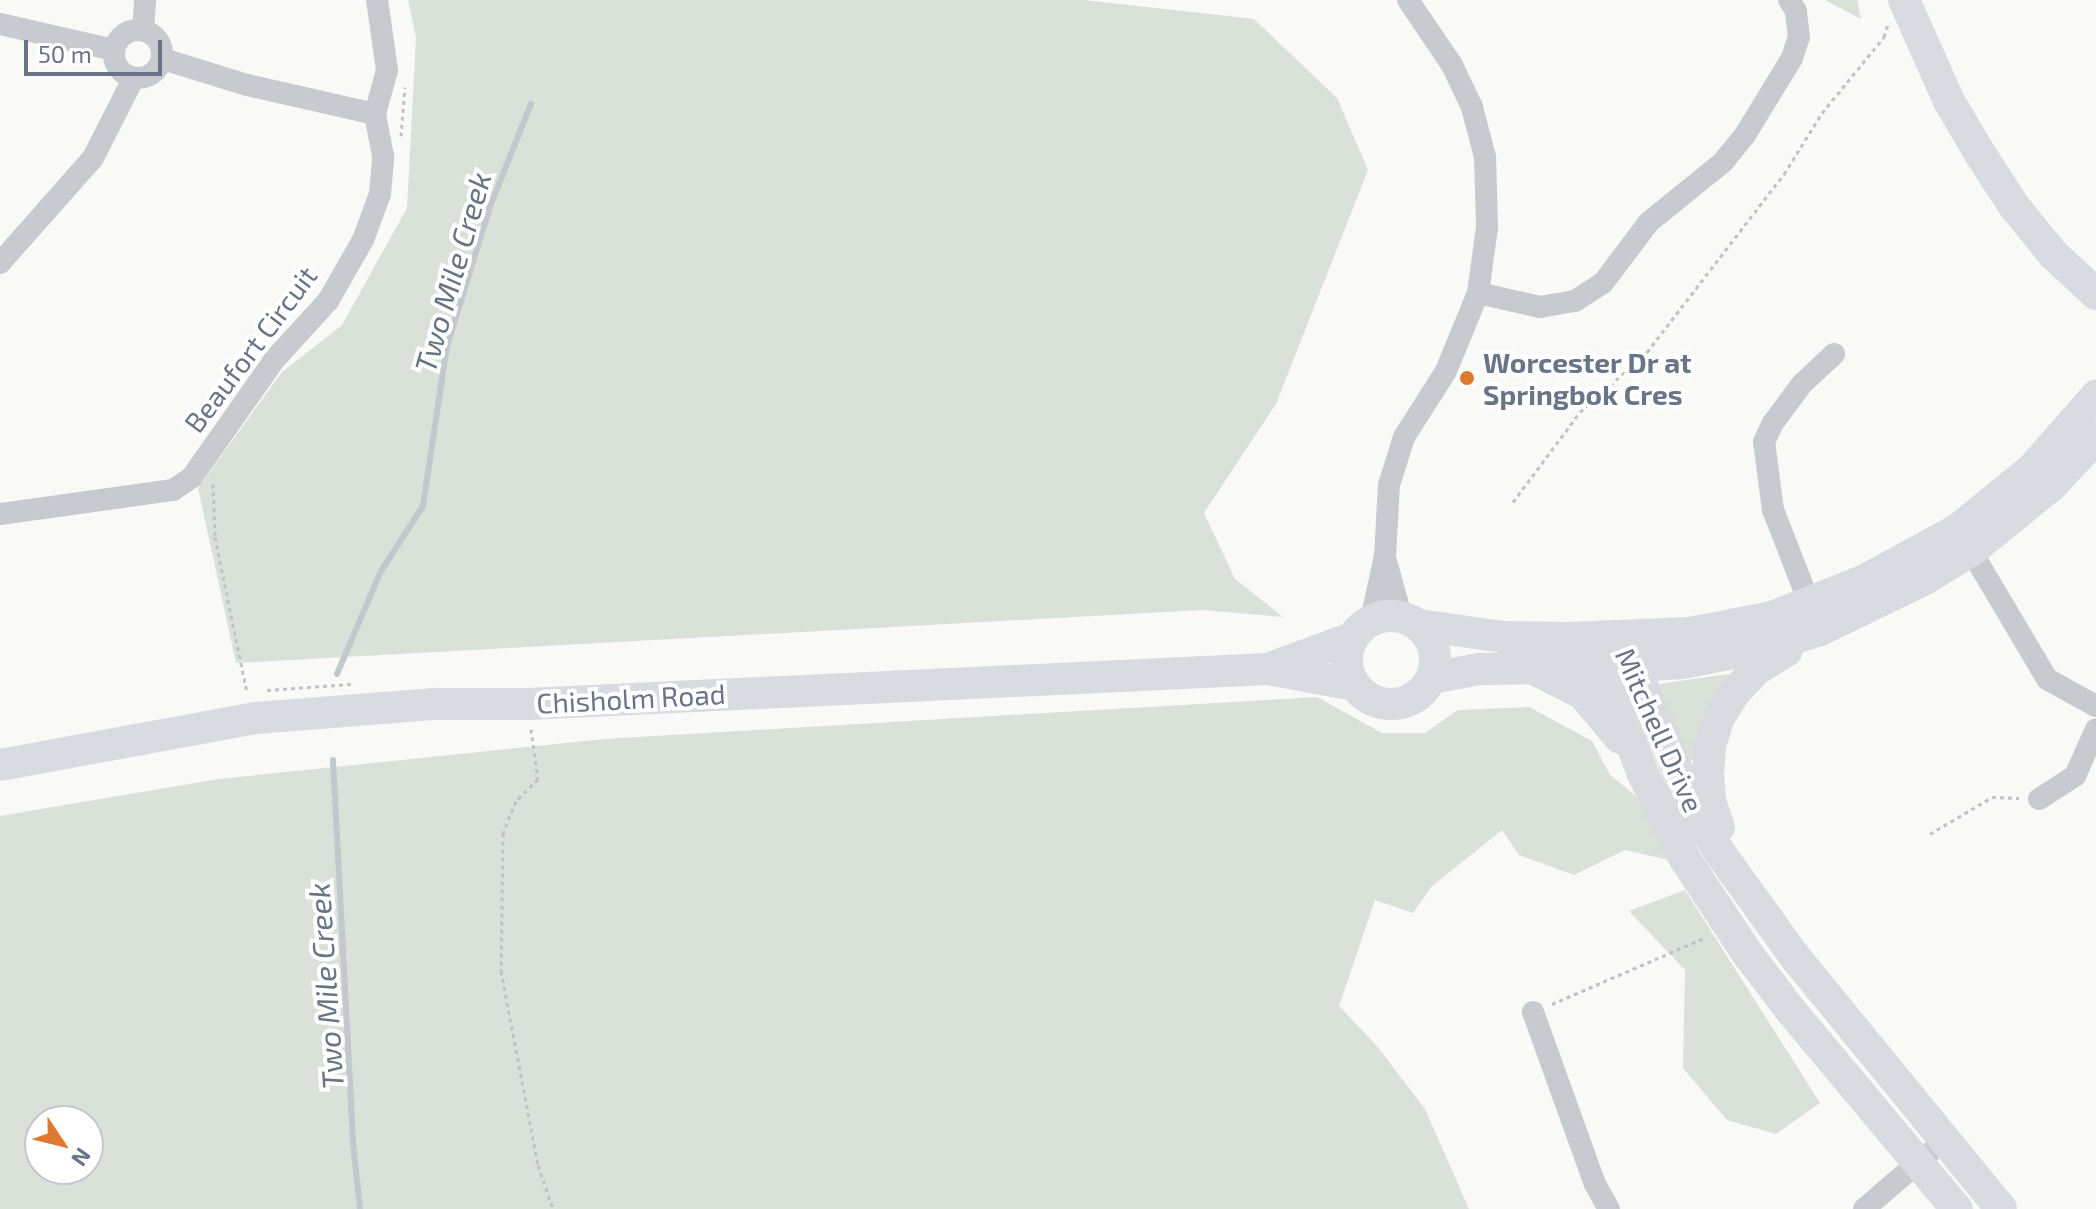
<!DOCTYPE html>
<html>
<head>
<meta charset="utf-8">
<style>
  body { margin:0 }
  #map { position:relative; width:2096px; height:1209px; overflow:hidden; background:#f9f9f7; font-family:"Exo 2",sans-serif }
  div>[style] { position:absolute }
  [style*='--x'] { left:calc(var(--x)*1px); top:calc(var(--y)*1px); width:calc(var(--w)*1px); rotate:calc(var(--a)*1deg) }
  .green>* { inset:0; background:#dae1d8 }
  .stream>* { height:6px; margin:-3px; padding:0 3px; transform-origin:3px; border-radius:3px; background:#c1c8ce }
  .path>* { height:3px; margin-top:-1.5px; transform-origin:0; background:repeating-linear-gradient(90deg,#c1c2c5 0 4px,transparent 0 8px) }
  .street>* { height:22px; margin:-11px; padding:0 11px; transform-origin:11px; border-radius:11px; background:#c7cace }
  .street>.ring { margin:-11px; padding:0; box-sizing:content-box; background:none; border:22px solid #c7cace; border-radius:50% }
  .secondary>* { height:32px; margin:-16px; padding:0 16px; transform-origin:16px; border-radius:16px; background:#d8dbdf }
  .secondary>.ring { margin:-16px; padding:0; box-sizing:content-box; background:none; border:32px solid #d8dbdf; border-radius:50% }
  .dots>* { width:22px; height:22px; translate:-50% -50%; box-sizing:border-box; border:4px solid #fff; border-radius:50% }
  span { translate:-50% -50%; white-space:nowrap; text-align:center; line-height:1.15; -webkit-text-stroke:8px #fff; paint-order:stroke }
  .street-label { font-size:28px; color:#697487 }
  .poi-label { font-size:28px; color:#697487; font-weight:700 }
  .left { translate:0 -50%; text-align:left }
  .water-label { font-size:30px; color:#657582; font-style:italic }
  .north { position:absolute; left:24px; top:1105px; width:80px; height:80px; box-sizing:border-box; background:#fff; border:2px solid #c3c7cf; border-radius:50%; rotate:125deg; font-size:22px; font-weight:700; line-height:32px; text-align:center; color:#697487 }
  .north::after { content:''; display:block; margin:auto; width:28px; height:36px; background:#e07930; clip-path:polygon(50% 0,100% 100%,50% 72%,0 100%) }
  .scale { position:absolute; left:24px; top:40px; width:138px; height:36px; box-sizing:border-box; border:4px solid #697487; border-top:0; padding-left:10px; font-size:24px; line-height:28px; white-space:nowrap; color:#697487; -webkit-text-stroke:6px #fff; paint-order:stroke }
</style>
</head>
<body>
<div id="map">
  <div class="green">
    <div style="clip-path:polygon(408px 0,1084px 0,1254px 19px,1337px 98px,1368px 170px,1276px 404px,1204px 513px,1235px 579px,1283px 617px,1202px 610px,236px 663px,198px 488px,281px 373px,342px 325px,407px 208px,416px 37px)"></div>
    <div style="clip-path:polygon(1825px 0,1857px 0,1861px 19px)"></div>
    <div style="clip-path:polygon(1728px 674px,1734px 681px,1700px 756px,1682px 765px,1659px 684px)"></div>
    <div style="clip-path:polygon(evenodd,1317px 697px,1382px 733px,1425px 733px,1458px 710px,1529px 707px,1592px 741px,1610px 775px,1642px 801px,1673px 861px,1625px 850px,1574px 875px,1519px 855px,1502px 830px,1431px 887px,1413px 913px,1375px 900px,1339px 1006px,1376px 1045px,1425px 1109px,1469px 1209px,0 1209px,0 816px,219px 779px,604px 739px,1317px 697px,40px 1121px,88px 1121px,88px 1169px,40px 1169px,40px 1121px)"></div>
    <div style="clip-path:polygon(1685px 890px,1820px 1103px,1776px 1134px,1727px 1120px,1683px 1068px,1685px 970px,1629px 911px)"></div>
  </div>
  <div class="stream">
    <div style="--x:337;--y:674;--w:112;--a:-66.9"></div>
    <div style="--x:381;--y:571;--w:77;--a:-57.1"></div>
    <div style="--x:423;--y:506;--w:162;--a:-81.5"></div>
    <div style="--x:447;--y:346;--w:149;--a:-72.8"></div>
    <div style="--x:491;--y:204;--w:108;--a:-68.2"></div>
    <div style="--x:333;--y:760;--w:384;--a:87"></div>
    <div style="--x:353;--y:1143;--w:66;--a:83.9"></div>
  </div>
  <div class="path">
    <div style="--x:401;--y:136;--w:49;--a:-85.3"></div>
    <div style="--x:213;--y:484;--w:53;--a:87.8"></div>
    <div style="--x:215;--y:537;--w:159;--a:78.4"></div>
    <div style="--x:1513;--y:502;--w:112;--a:-53.3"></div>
    <div style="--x:1580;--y:412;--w:90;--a:-41.8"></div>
    <div style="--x:1647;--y:352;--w:225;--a:-52.4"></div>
    <div style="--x:1784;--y:174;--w:72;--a:-58.1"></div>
    <div style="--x:1822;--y:113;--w:98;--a:-50.8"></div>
    <div style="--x:1884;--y:37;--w:14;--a:-73"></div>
    <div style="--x:267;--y:690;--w:84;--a:-4.1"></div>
    <div style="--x:531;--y:729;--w:50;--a:82"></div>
    <div style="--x:538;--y:779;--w:31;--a:135"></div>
    <div style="--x:516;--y:801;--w:35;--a:112"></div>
    <div style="--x:503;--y:833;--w:138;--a:90.8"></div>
    <div style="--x:501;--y:971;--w:197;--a:79.2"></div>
    <div style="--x:538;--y:1165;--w:46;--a:71.2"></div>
    <div style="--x:1930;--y:834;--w:72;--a:-30.8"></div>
    <div style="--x:1992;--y:797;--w:27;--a:2"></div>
    <div style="--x:1552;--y:1004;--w:168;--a:-23.5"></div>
  </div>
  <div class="street">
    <div style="--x:0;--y:24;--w:117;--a:12.8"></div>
    <div class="ring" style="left:114px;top:30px;width:26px;height:26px"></div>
    <div style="--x:143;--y:30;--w:30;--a:-86"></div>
    <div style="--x:375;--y:114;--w:46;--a:-74.7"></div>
    <div style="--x:387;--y:70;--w:71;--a:-98.1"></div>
    <div style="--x:0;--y:263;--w:140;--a:-48.5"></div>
    <div style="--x:93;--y:158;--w:89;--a:-63.1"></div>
    <div style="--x:1478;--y:293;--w:64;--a:12.7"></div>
    <div style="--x:1540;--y:307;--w:36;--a:-10"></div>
    <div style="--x:1575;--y:301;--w:33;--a:-33"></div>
    <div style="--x:1603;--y:283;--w:76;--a:-53"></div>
    <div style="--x:1649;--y:222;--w:95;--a:-39"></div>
    <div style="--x:1723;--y:162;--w:35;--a:-51"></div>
    <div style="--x:1745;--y:135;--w:90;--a:-58.6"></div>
    <div style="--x:1792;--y:58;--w:22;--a:-72"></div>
    <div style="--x:1799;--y:37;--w:26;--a:-97"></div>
    <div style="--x:1796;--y:11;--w:13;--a:-122"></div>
    <div style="--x:0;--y:514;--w:175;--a:-7.9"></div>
    <div style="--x:173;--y:490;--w:23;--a:-34"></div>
    <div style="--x:192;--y:477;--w:144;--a:-54.9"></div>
    <div style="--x:275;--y:359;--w:79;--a:-47.6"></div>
    <div style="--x:328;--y:301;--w:70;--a:-60.2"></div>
    <div style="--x:363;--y:240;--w:49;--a:-69.7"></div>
    <div style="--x:380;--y:194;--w:38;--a:-85"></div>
    <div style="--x:383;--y:156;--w:43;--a:-100.8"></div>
    <div style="--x:375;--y:114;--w:131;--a:-167.2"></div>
    <div style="--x:247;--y:85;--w:88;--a:-162.8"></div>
    <div style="--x:1964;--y:539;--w:163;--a:59.3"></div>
    <div style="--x:2047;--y:679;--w:56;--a:28.9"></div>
    <div style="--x:1386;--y:561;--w:57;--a:74.7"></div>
    <div style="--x:1814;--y:615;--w:113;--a:-111.3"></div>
    <div style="--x:1773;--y:510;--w:69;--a:-97.5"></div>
    <div style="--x:1764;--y:442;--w:21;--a:-65"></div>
    <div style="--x:1773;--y:423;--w:49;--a:-53.4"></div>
    <div style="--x:1802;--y:384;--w:44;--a:-43.2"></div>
    <div style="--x:1371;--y:620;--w:66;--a:-77.7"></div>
    <div style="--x:1385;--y:556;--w:71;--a:-86.8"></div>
    <div style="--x:1389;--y:485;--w:50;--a:-72.6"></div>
    <div style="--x:1404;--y:437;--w:78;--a:-57.5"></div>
    <div style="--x:1446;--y:371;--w:84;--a:-67.7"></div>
    <div style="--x:1478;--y:293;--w:67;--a:-82.2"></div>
    <div style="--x:1487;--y:227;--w:70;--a:-91.6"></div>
    <div style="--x:1485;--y:157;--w:52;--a:-104.6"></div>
    <div style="--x:1472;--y:107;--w:47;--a:-115.5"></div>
    <div style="--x:1452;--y:65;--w:78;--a:-124.1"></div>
    <div style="--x:2039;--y:799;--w:43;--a:-32.6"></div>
    <div style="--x:2075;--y:776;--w:51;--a:-65.9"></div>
    <div style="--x:1533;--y:1012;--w:183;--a:70.2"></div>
    <div style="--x:1595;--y:1184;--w:29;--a:61"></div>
    <div style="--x:1864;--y:1209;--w:86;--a:-40.7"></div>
  </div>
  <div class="secondary">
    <div style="--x:1904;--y:0;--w:111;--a:66"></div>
    <div style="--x:1949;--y:101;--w:59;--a:59.5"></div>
    <div style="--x:1979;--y:152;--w:64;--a:57.1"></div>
    <div style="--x:2014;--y:206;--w:62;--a:50.9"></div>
    <div style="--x:2053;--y:254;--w:59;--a:42.9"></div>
    <div class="ring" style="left:1347px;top:616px;width:56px;height:56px"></div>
    <div style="--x:1419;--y:625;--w:85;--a:8.1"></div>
    <div style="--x:1503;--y:637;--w:66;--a:0.9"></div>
    <div style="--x:1569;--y:638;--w:121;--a:-2.4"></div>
    <div style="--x:1690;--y:633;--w:84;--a:-11"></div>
    <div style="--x:1772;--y:617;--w:100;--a:-21.7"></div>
    <div style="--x:1865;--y:580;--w:105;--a:-28.5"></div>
    <div style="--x:1957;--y:530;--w:98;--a:-39.2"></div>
    <div style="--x:2033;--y:468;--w:96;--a:-48.8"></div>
    <div style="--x:1615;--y:650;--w:20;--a:117"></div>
    <div style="--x:1606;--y:668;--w:56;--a:72.2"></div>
    <div style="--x:1623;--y:721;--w:57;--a:69.3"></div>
    <div style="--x:1643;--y:774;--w:95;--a:63.7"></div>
    <div style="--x:1685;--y:859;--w:113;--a:56.6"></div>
    <div style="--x:1747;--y:953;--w:74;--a:52.7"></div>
    <div style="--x:1792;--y:1012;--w:257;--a:50.1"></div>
    <div style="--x:1627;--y:650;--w:176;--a:67.2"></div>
    <div style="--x:1695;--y:812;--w:48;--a:58.6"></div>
    <div style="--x:1720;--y:853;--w:128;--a:54.2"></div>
    <div style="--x:1795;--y:957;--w:325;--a:50.7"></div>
    <div style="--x:1270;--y:668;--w:87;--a:-20.1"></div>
    <div style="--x:1540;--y:672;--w:48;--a:27.1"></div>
    <div style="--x:1583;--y:694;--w:57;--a:49.9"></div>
    <div style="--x:1432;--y:678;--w:48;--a:-10.8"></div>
    <div style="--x:1479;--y:669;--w:127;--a:-0.5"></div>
    <div style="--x:1606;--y:668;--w:76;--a:-3.8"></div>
    <div style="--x:1682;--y:663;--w:90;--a:-10.9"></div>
    <div style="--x:1770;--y:646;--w:52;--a:-17.7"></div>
    <div style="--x:1820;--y:630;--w:119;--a:-25.9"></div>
    <div style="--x:1927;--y:578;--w:53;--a:-31.9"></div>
    <div style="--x:1972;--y:550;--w:102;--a:-39"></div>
    <div style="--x:2051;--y:486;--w:66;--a:-46.8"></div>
    <div style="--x:0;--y:765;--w:260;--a:-10.4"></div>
    <div style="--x:256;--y:718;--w:180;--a:-4.5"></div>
    <div style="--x:435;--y:704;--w:93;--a:0"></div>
    <div style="--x:528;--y:704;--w:740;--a:-2.71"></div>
    <div style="--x:1267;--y:669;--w:88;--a:10.4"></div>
    <div style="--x:1719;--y:827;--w:28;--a:-109"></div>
    <div style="--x:1710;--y:801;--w:26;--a:-94"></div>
    <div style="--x:1708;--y:775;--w:29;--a:-86"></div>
    <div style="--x:1710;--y:746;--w:28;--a:-73"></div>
    <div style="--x:1718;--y:719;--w:31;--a:-58"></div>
    <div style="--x:1734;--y:693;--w:32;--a:-46"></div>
    <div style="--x:1756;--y:670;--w:36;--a:-32"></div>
  </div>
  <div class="dots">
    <div style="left:1467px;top:378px;background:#e07930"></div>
  </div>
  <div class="street-label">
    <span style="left:250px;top:349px;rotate:-53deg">Beaufort Circuit</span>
    <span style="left:631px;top:698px;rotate:-3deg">Chisholm Road</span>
    <span style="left:1660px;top:730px;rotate:66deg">Mitchell Drive</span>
  </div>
  <div class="poi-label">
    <span class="left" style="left:1483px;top:378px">Worcester Dr at<br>Springbok Cres</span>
  </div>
  <div class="water-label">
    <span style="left:452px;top:272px;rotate:-74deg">Two Mile Creek</span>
    <span style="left:325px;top:986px;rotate:-94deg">Two Mile Creek</span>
  </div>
  <div class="north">N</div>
  <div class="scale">50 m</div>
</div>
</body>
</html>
